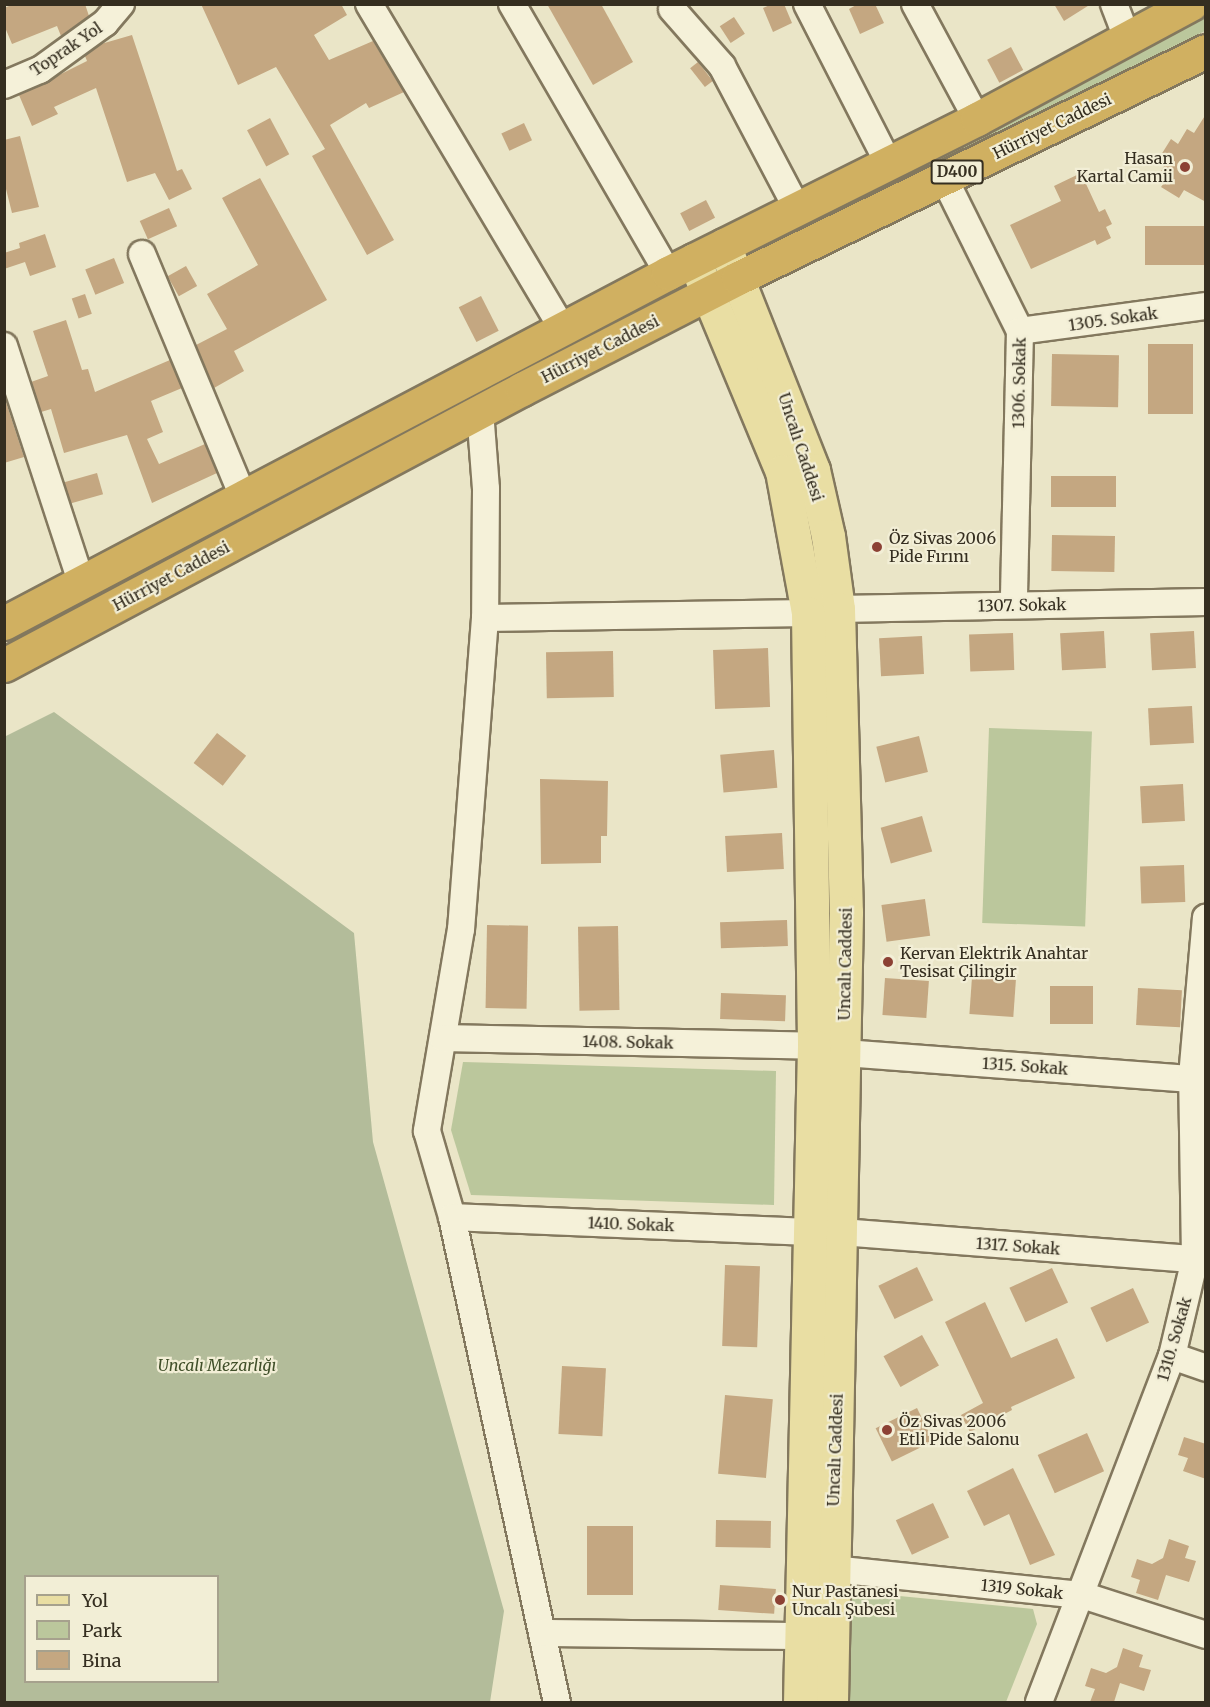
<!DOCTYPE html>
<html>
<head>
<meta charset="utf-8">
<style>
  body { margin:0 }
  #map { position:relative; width:1210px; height:1707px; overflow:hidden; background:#eae5c7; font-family:Merriweather,serif }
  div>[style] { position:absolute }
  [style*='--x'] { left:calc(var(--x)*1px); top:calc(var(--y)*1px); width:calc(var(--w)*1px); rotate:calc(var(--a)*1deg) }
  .green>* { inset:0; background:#bbc79c; transform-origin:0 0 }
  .cemetery>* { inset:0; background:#b3bc9a }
  .building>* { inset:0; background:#c4a781; transform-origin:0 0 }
  .roads { filter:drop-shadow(2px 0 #83785e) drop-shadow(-2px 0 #83785e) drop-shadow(0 2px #83785e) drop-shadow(0 -2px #83785e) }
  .minor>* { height:26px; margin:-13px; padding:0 13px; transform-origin:13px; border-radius:13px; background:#f5f1d9 }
  .major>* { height:33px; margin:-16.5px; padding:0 16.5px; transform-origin:16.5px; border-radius:16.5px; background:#e9dea3 }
  .highway>* { height:33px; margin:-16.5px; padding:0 16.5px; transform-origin:16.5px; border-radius:16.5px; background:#d0b061 }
  .dots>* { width:16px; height:16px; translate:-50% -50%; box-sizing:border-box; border:3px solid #f2eed6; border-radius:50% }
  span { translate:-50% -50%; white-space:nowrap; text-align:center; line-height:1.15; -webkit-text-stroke:4.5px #f2eed6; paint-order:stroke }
  .shield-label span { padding:2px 4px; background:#f2eed6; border:2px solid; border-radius:4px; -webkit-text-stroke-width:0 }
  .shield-label { font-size:15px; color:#352e20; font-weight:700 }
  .street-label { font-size:16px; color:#352e20 }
  .poi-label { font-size:16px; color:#352e20 }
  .right { translate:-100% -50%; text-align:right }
  .left { translate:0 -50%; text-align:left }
  .park-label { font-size:16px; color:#404f29; font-style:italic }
  .frame { position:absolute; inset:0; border:6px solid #352e20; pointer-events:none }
  .legend { position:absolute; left:24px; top:1575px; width:195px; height:108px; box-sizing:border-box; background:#f2eed6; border:2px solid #a6a18d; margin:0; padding:8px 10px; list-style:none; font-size:18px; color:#352e20 }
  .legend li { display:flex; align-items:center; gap:12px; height:30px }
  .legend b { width:30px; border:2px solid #a6a18d }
</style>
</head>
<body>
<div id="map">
  <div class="green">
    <div style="clip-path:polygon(1205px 9px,1205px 31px,759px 248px,758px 246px)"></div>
    <div style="left:989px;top:728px;width:103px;height:195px;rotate:2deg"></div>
    <div style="clip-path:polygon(463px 1062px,776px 1071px,774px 1205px,471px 1195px,451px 1130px)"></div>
    <div style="clip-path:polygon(848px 1591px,1033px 1609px,1037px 1624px,1006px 1702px,847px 1702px)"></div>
  </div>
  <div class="cemetery">
    <div style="clip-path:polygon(evenodd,54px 712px,354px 933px,373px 1142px,504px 1611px,490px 1702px,5px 1702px,4px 737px,54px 712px,26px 1576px,218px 1576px,218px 1682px,26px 1682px,26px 1576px)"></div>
  </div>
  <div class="building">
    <div style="clip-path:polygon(14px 4px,85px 4px,89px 16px,61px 36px,57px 26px,12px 44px,4px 25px,4px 8px)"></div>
    <div style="clip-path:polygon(201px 4px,341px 4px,347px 15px,314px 35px,329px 60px,373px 41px,404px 92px,369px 108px,366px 103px,330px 125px,394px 240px,367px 255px,312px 156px,325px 149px,276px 67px,238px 85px)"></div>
    <div style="clip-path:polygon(547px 4px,601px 4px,633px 62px,593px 85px)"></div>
    <div style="clip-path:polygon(772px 4px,784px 4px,792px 23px,773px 32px,763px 8px)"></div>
    <div style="clip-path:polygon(858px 4px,875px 4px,884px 23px,860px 34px,849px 9px)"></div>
    <div style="clip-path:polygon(1054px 4px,1091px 4px,1064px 21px)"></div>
    <div style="left:734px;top:17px;width:20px;height:17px;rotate:57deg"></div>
    <div style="clip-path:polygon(132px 35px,177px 171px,182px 169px,192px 189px,169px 200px,155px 173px,127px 182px,96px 88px,54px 107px,58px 114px,32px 126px,19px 95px,87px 61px,85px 56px,101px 44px)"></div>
    <div style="left:1011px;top:47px;width:26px;height:27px;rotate:62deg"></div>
    <div style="left:698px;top:62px;width:24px;height:10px;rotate:52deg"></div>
    <div style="clip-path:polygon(1206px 114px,1206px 202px,1184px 190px,1179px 198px,1161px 187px,1167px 179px,1159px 175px,1168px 159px,1161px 155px,1171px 139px,1178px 144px,1187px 129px,1194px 133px)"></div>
    <div style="left:270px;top:118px;width:41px;height:26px;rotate:62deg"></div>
    <div style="left:524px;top:123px;width:19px;height:25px;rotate:65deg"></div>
    <div style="clip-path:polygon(20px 136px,39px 207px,12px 213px,4px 181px,4px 140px)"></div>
    <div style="clip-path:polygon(1081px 173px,1099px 212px,1105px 209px,1112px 224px,1106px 227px,1111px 238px,1097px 245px,1095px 240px,1031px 269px,1010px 225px,1061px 201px,1054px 186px)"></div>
    <div style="clip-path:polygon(260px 178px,327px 300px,234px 351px,244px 371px,214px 388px,196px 345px,227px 329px,207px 294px,258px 265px,222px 198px)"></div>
    <div style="left:706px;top:200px;width:20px;height:29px;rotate:63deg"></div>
    <div style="left:169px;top:208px;width:20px;height:32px;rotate:66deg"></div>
    <div style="left:1206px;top:226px;width:39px;height:61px;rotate:90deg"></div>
    <div style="clip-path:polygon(45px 234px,56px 267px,30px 276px,25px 262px,4px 269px,4px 253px,20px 248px,19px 243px)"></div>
    <div style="left:114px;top:258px;width:27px;height:31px;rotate:68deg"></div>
    <div style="left:186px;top:266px;width:23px;height:21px;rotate:61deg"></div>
    <div style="left:85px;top:294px;width:21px;height:14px;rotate:71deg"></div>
    <div style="left:481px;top:296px;width:39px;height:25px;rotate:63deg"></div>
    <div style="clip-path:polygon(66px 320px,82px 370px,88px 369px,95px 392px,170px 360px,182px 388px,151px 401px,163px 432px,147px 439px,159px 464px,205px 444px,217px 473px,152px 503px,127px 435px,64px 453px,51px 409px,41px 412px,31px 382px,48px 376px,33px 331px)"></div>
    <div style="left:1148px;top:344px;width:45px;height:70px"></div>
    <div style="left:1052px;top:354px;width:67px;height:52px;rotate:1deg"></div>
    <div style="clip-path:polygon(4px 396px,24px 457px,4px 463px)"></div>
    <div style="left:97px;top:473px;width:22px;height:34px;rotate:74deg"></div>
    <div style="left:1051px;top:476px;width:65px;height:31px"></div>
    <div style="left:1052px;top:535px;width:63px;height:36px;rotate:1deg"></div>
    <div style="left:1104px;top:631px;width:37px;height:44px;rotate:87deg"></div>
    <div style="left:1194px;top:631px;width:37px;height:44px;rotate:87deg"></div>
    <div style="left:1013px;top:633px;width:37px;height:44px;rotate:88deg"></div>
    <div style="left:922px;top:636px;width:38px;height:43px;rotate:87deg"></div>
    <div style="left:768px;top:648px;width:59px;height:55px;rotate:88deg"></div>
    <div style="left:613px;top:651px;width:46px;height:67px;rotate:89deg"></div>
    <div style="left:1192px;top:706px;width:37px;height:44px;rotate:87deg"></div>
    <div style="left:217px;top:733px;width:37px;height:38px;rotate:38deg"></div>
    <div style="left:919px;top:736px;width:37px;height:44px;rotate:76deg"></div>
    <div style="left:774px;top:750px;width:38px;height:54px;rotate:85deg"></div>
    <div style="clip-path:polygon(540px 779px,608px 781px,607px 836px,601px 836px,601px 863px,541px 864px)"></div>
    <div style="left:1183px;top:784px;width:37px;height:43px;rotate:87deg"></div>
    <div style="left:922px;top:816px;width:37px;height:43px;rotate:74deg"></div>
    <div style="left:782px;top:833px;width:36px;height:57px;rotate:87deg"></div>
    <div style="left:1184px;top:865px;width:37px;height:44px;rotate:88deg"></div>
    <div style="left:925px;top:899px;width:37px;height:44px;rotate:82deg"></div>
    <div style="left:787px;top:920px;width:26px;height:67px;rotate:88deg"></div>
    <div style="left:487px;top:925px;width:41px;height:83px;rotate:1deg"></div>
    <div style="left:618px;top:926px;width:84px;height:40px;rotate:89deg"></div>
    <div style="left:972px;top:977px;width:44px;height:37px;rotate:4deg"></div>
    <div style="left:885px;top:978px;width:44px;height:37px;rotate:4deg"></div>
    <div style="left:1050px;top:986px;width:43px;height:38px"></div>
    <div style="left:1138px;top:988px;width:44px;height:37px;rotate:3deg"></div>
    <div style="left:721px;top:993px;width:65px;height:26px;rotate:2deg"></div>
    <div style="left:725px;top:1265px;width:35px;height:81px;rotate:2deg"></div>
    <div style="left:917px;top:1267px;width:37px;height:43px;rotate:64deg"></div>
    <div style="left:1052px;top:1268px;width:38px;height:47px;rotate:65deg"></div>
    <div style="left:1133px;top:1288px;width:38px;height:47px;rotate:65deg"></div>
    <div style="clip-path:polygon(985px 1302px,1011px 1358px,1057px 1338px,1075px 1378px,1011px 1407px,1012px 1410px,970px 1432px,961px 1415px,983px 1403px,945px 1322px)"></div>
    <div style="left:922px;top:1335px;width:35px;height:44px;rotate:61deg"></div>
    <div style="left:562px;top:1366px;width:44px;height:68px;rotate:3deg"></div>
    <div style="left:725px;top:1395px;width:48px;height:79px;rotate:5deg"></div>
    <div style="left:917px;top:1408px;width:37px;height:46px;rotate:64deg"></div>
    <div style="left:1087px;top:1433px;width:42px;height:54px;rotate:66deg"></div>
    <div style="clip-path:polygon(1184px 1437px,1206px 1444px,1206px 1479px,1183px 1471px,1188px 1458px,1178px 1455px)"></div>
    <div style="clip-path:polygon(1013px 1468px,1055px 1555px,1030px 1565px,1009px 1514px,984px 1526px,967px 1491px)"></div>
    <div style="left:933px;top:1503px;width:38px;height:41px;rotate:65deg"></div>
    <div style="left:716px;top:1520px;width:55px;height:27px;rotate:1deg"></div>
    <div style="left:587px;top:1526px;width:46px;height:69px"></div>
    <div style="clip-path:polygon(1169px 1539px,1189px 1546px,1185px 1558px,1196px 1561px,1189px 1582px,1166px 1575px,1158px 1600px,1136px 1593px,1140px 1580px,1131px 1577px,1137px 1559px,1152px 1564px,1163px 1558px)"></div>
    <div style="left:720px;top:1585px;width:56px;height:25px;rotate:4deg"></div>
    <div style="clip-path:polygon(1123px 1648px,1143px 1655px,1139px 1667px,1151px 1670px,1144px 1691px,1120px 1683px,1114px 1702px,1090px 1702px,1095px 1689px,1085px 1686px,1091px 1668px,1106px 1673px,1117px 1667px)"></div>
  </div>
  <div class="roads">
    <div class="minor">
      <div style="--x:369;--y:4;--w:378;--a:59.2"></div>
      <div style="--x:512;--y:4;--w:311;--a:59.9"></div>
      <div style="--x:807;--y:4;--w:178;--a:62.9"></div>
      <div style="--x:915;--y:4;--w:131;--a:61.7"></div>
      <div style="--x:1114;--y:4;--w:39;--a:69"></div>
      <div style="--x:672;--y:9;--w:76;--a:48.7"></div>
      <div style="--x:722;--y:66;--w:161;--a:62.2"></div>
      <div style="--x:4;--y:85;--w:39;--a:-23"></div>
      <div style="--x:40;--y:70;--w:80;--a:-35.9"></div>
      <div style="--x:105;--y:23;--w:25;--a:-50"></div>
      <div style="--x:944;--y:178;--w:171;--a:63.6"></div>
      <div style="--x:1020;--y:331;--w:274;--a:91.3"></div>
      <div style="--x:142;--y:254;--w:263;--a:67.4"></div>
      <div style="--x:1020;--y:331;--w:188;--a:-7.7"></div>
      <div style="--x:4;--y:346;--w:248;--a:71.9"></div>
      <div style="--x:480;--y:411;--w:78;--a:85.6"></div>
      <div style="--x:486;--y:489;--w:129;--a:90.4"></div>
      <div style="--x:485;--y:618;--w:312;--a:94.4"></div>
      <div style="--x:461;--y:929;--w:205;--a:99.6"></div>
      <div style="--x:427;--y:1131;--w:90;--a:73.8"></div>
      <div style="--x:452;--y:1217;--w:496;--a:77.8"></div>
      <div style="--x:838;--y:609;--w:368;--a:-1.1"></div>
      <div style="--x:485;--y:618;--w:323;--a:-0.9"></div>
      <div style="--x:443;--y:1038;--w:371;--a:1.2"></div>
      <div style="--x:844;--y:1053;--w:363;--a:4.3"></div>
      <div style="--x:452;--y:1217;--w:357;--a:2.4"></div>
      <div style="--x:841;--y:1232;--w:355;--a:4.4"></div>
      <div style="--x:1172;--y:1356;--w:36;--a:19"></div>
      <div style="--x:833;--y:1569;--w:250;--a:6"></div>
      <div style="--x:1082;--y:1595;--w:130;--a:17.9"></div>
      <div style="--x:542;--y:1633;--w:259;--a:0.7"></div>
      <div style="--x:1039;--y:1702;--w:371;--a:-69"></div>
      <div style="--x:1172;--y:1356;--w:100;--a:-76.7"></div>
      <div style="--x:1195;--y:1259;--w:182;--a:-90.9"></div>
      <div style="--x:1192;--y:1077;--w:160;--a:-85"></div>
    </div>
    <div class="major">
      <div style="--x:724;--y:245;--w:242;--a:68.4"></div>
      <div style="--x:813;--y:470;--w:68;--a:77.2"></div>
      <div style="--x:828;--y:536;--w:74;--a:82.2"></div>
      <div style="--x:838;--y:609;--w:303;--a:88.5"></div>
      <div style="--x:846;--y:912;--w:790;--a:91.09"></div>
      <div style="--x:694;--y:260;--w:229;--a:67.4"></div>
      <div style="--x:782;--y:471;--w:144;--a:79.6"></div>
      <div style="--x:808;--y:613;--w:433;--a:89.2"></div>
      <div style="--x:814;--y:1046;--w:656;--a:91.22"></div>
    </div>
    <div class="highway">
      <div style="--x:4;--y:623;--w:751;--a:-27.79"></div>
      <div style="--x:668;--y:273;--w:345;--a:-26.5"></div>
      <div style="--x:977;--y:119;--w:243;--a:-28.3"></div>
      <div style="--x:4;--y:665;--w:587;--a:-28.05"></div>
      <div style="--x:522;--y:389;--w:243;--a:-27.2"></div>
      <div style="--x:738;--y:278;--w:520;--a:-25.88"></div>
    </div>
  </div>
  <div class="dots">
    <div style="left:1185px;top:167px;background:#8c4134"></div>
    <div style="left:877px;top:547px;background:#8c4134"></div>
    <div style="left:888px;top:962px;background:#8c4134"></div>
    <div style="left:887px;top:1430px;background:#8c4134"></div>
    <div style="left:780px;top:1600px;background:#8c4134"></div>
  </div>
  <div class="shield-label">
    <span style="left:957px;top:172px">D400</span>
  </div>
  <div class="street-label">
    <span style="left:66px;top:49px;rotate:-34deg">Toprak Yol</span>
    <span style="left:1052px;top:126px;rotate:-26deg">Hürriyet Caddesi</span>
    <span style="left:1113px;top:319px;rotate:-8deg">1305. Sokak</span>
    <span style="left:600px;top:349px;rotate:-27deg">Hürriyet Caddesi</span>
    <span style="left:1019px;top:383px;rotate:-89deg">1306. Sokak</span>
    <span style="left:801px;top:447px;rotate:72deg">Uncalı Caddesi</span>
    <span style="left:171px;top:576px;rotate:-28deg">Hürriyet Caddesi</span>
    <span style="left:1022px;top:605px;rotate:-1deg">1307. Sokak</span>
    <span style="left:845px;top:964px;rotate:-89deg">Uncalı Caddesi</span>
    <span style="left:628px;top:1042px;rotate:1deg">1408. Sokak</span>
    <span style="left:1025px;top:1066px;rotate:4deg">1315. Sokak</span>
    <span style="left:631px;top:1224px;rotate:2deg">1410. Sokak</span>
    <span style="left:1018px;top:1246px;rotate:4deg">1317. Sokak</span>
    <span style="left:1174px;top:1339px;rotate:-74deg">1310. Sokak</span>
    <span style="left:835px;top:1450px;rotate:-88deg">Uncalı Caddesi</span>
    <span style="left:1022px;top:1589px;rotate:6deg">1319 Sokak</span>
  </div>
  <div class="poi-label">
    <span class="right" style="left:1173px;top:167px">Hasan<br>Kartal Camii</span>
    <span class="left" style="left:889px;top:547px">Öz Sivas 2006<br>Pide Fırını</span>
    <span class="left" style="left:900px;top:962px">Kervan Elektrik Anahtar<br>Tesisat Çilingir</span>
    <span class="left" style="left:899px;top:1430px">Öz Sivas 2006<br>Etli Pide Salonu</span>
    <span class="left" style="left:792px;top:1600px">Nur Pastanesi<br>Uncalı Şubesi</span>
  </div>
  <div class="park-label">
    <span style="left:217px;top:1365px">Uncalı Mezarlığı</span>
  </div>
  <div class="frame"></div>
  <ul class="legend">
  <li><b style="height:8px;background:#e9dea3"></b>Yol</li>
  <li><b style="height:16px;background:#bbc79c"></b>Park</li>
  <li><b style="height:16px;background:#c4a781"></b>Bina</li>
  </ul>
</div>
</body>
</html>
